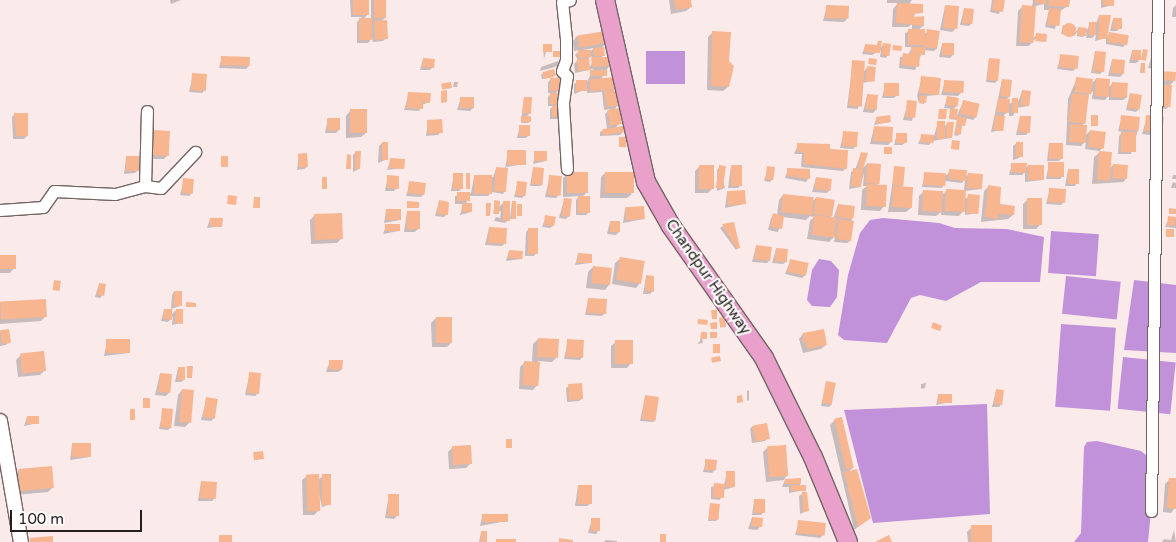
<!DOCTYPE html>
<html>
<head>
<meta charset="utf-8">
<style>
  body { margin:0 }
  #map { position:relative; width:1176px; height:542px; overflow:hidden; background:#fbeaea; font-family:"Varela Round",sans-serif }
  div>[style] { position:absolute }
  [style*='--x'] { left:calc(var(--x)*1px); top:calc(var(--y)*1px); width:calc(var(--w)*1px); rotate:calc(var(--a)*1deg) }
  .water>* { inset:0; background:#c191d9; transform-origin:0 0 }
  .shadow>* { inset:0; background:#0003 }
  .building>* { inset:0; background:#f7b590; transform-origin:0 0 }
  .round { border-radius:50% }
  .roads { filter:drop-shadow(1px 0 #746565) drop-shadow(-1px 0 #746565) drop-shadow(0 1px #746565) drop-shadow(0 -1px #746565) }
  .minor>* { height:11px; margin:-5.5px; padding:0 5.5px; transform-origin:5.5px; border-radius:5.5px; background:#fff }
  .tertiary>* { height:14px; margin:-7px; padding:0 7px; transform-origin:7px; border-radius:7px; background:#fff }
  .primary>* { height:18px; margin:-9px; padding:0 9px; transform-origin:9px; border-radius:9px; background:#e9a0cb }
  span { translate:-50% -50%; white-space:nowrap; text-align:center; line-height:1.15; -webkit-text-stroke:4.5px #fffbfb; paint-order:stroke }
  .street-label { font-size:15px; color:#241e1e }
  .scale { position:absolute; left:10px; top:510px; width:132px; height:22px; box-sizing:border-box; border:2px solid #241e1e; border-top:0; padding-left:6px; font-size:15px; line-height:18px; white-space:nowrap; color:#241e1e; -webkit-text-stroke:4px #fffbfb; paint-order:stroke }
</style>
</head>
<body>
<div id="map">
  <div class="water">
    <div style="left:646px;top:51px;width:39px;height:33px"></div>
    <div style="clip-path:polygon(883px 218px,939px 223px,955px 228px,1007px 229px,1044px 237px,1040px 282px,981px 282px,946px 301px,920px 295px,911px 298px,887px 343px,844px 340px,838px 335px,848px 275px,860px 233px,870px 220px)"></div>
    <div style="left:1051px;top:231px;width:48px;height:42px;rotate:4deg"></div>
    <div style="clip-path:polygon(819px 259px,831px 261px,839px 270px,837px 297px,830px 307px,812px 306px,807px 300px,812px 270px)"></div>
    <div style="left:1066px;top:276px;width:55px;height:38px;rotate:6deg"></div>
    <div style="clip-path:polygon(1134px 280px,1176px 285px,1176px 353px,1124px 350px)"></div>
    <div style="left:1061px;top:324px;width:55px;height:83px;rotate:4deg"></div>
    <div style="left:1123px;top:357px;width:53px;height:52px;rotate:6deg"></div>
    <div style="clip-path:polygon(987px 404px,990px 514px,873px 523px,844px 410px)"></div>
    <div style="clip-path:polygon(1097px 441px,1141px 451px,1147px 456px,1151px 511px,1148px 542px,1074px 542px,1081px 533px,1084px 447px,1087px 442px)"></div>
  </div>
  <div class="shadow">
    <div style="clip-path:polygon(170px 0,181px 0,171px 4px)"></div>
    <div style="clip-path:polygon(350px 0,368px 0,368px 14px,363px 20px,371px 20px,371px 0,385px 0,385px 18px,381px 21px,386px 38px,383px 41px,373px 42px,372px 38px,368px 43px,357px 43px,357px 22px,362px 17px,351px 17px)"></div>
    <div style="clip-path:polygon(669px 0,689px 0,691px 7px,686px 11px,671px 14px)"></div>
    <div style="clip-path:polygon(887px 0,912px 0,909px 4px,922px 13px,913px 14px,913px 18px,923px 18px,923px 26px,918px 30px,923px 35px,928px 31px,937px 48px,934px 51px,923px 50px,915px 70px,899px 68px,900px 57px,908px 55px,912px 47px,905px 47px,905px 33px,912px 30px,912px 24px,908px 27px,892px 27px,893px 9px,898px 3px,887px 3px)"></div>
    <div style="clip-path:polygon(992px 0,1004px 0,999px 14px,990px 12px)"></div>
    <div style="clip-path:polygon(1033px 0,1069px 0,1068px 6px,1060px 11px,1055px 29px,1045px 27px,1049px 10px,1044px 10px,1044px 4px,1035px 6px,1033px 38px,1037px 35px,1045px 42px,1035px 39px,1029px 46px,1016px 46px,1018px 11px,1022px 7px,1032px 7px)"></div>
    <div style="clip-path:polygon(1101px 0,1113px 0,1113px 5px,1101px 8px)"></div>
    <div style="clip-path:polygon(1176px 5px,1176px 17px,1172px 17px,1173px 8px)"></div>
    <div style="clip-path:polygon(827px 6px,847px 19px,844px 22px,823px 21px)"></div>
    <div style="clip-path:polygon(945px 6px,955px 29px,952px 32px,940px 30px)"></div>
    <div style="clip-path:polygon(964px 9px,972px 23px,969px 26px,960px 25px)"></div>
    <div style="clip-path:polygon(1099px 16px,1106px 37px,1110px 33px,1126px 44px,1123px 47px,1106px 44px,1106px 38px,1095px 41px,1096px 34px,1092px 38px,1086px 38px,1087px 33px,1083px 37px,1077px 36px,1077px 32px,1074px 36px,1061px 34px,1063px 25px,1076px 27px,1075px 32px,1079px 29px,1087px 30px,1090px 23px,1096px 23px)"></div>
    <div style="clip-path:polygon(1113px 19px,1120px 28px,1117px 31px,1110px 31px)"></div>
    <div style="clip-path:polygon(713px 32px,728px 87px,723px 91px,707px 90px,708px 37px)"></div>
    <div style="clip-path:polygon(evenodd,577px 36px,607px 43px,601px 48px,604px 55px,600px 58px,609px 66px,601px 79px,615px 89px,612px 92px,618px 105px,613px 111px,620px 123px,615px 128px,623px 132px,620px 135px,600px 136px,600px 132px,607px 129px,605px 114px,610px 109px,604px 110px,602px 92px,587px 93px,587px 89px,574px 94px,574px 84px,577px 82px,586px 84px,593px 69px,575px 73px,574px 64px,578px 60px,575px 55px,580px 50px,574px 51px,573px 41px,577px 36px,594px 48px,591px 51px,583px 52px,583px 50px,594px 48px,577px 36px,591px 56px,594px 59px,589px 69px,588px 59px,591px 56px)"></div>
    <div style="clip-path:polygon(878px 42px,879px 49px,884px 44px,888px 55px,886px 58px,880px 57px,881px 50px,872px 55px,862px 54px,865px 46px,877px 46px)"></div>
    <div style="clip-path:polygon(942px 44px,953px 55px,950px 58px,939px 57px)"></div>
    <div style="clip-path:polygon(543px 45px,551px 50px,546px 52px,544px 59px)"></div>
    <div style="clip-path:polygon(1132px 51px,1139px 61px,1136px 63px,1129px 63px)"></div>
    <div style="clip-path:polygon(1095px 52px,1103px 71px,1100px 74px,1091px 73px)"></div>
    <div style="clip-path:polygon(1153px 52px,1156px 69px,1148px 68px)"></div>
    <div style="clip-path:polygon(1061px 55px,1076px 68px,1073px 71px,1057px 69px)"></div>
    <div style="clip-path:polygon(222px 57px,249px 66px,246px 69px,219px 68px)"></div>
    <div style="clip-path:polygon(423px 59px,433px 67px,430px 70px,420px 70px)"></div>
    <div style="clip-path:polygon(989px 59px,998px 80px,995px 83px,986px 82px)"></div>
    <div style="clip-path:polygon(1112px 60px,1123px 74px,1120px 77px,1108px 76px)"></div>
    <div style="clip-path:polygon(558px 61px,558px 66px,540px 71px,541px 67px)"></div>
    <div style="clip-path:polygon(853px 61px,863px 72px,867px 68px,873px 81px,862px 83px,858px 109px,847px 108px)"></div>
    <div style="clip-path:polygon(541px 74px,554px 76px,551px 79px,559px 90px,555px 94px,560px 116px,557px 119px,550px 119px,550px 109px,553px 106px,548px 106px,548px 97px,552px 93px,548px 93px,548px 82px,553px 77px,542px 79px)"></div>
    <div style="clip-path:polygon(193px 75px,205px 90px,202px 93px,189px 92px)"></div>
    <div style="clip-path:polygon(1157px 75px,1174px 81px,1169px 86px,1169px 106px,1166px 109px,1153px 108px)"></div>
    <div style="clip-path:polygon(922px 77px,938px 95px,925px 96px,924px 104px,919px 103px,917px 96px)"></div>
    <div style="clip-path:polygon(1077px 78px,1091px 84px,1096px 79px,1108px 88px,1113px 83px,1126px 98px,1123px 100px,1109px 100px,1109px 95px,1105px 100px,1092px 99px,1093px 91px,1087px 96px,1085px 123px,1081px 126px,1085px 136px,1090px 131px,1102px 149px,1099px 151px,1085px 149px,1086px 141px,1081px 146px,1066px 145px,1068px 99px)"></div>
    <div style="clip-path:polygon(1002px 80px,1009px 97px,1006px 100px,1008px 104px,1019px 100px,1022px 91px,1029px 106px,1016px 108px,1013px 116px,1009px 116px,1009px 111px,1004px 115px,1002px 130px,991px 132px)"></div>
    <div style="clip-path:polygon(945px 81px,961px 93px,958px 96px,941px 95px)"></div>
    <div style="clip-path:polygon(454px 82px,458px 82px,457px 87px,453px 87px)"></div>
    <div style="clip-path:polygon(885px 85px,897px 95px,894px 98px,882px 98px)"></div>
    <div style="clip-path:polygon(409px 93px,429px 102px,422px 105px,419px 111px,404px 110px)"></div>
    <div style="clip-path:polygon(1130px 94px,1139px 109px,1136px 112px,1126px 110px)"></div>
    <div style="clip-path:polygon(867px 96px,876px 110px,873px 113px,863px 112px)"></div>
    <div style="clip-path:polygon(461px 98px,473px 108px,470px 111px,457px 110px)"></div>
    <div style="clip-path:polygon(524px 98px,530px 113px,526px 117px,529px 123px,521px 123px)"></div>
    <div style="clip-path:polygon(947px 98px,956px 106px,953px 110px,956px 118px,963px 102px,976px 117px,973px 120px,965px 118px,958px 136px,954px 135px,957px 120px,949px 119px,951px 109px,944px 108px)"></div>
    <div style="clip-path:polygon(908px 102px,916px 103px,912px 121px,903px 120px)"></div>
    <div style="clip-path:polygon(350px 111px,366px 133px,361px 137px,346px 138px,346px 116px)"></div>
    <div style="clip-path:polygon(15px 114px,27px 136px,24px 139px,13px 139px,12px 117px)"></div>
    <div style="clip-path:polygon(1122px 116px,1138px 130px,1131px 154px,1118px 154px,1119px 136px,1123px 132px,1118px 131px)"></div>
    <div style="clip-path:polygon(877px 117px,890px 122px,874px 125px)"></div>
    <div style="clip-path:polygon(1020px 117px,1028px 133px,1026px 135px,1016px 135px)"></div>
    <div style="clip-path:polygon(1147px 117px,1158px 136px,1142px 134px)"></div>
    <div style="clip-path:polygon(328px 119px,339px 130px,336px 133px,325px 133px)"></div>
    <div style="clip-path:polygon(428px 121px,441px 132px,438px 135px,426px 136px)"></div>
    <div style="clip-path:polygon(938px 122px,943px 128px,948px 123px,951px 138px,932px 141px,929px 145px,918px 144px,922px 135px,934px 136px)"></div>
    <div style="clip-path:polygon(520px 126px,529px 135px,526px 138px,517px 138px)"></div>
    <div style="clip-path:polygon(874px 128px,891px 142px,888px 145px,870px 144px)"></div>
    <div style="clip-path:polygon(153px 132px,169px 154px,164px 159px,148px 159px,148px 136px)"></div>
    <div style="clip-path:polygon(844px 132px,856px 146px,853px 149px,840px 148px)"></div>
    <div style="clip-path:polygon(897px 134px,905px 143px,902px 145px,894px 145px)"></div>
    <div style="clip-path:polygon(382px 143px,385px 160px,378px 163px,379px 146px)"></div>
    <div style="clip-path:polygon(1016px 144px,1021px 157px,1013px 160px,1013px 146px)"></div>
    <div style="clip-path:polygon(1049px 144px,1062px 158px,1059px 161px,1047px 161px)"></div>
    <div style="clip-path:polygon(798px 145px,828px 150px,846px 168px,843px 171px,801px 167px,802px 154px,794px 154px)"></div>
    <div style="clip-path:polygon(508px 151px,525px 164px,506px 167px,505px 191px,503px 194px,492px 192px,488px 196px,469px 196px,466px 204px,471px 212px,460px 215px,463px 204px,455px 204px,455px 196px,471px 193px,474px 177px,493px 177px,496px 169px,505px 169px)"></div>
    <div style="clip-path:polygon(356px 152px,359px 169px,353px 172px,353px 155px)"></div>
    <div style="clip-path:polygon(535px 153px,546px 161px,533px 164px)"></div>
    <div style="clip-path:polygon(861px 153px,866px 154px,862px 169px,867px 164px,879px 183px,876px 186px,884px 206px,880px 211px,861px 210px,862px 190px,867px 186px,863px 186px,864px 173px,860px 187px,849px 189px,851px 172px,855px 170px)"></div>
    <div style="clip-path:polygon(1099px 153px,1109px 170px,1113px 165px,1126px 179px,1123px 182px,1092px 184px,1094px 157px)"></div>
    <div style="clip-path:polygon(299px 155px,307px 167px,304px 169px,297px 170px)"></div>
    <div style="clip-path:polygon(126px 158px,138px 170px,135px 173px,124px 174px)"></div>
    <div style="clip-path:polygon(391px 159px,403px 168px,387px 170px)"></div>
    <div style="clip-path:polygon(1049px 163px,1063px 176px,1060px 179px,1046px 179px)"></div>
    <div style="clip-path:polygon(1012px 164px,1025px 169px,1028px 166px,1042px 180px,1025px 182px,1025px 172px,1022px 175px,1009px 175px)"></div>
    <div style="clip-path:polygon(700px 166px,713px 188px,708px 193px,695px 193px,695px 171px)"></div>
    <div style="clip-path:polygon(731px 166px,741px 185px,738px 188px,728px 188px)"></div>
    <div style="clip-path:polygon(720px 167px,725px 188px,717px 191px,717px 170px)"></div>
    <div style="clip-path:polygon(895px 167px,911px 208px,906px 212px,888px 212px)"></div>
    <div style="clip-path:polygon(768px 168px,773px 179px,770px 182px,764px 181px)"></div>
    <div style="clip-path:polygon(533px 169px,543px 184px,540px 186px,530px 186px)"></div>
    <div style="clip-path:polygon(788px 169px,809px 171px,808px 179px,806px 182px,785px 178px)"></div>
    <div style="clip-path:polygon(950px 170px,965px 178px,968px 174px,981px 189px,964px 191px,965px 179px,962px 183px,945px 181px,942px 188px,922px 187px,925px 173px,947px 175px)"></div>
    <div style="clip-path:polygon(1068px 170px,1077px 183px,1075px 186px,1065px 186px)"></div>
    <div style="clip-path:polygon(605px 173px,632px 194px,627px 198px,600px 198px,601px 177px)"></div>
    <div style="clip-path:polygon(454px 174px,462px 188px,459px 191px,451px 191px)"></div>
    <div style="clip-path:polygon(568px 174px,587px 192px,582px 197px,589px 212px,586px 215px,576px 215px,576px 200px,579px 196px,563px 197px,563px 178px)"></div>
    <div style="clip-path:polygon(1173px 175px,1176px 175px,1176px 179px,1172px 179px)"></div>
    <div style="clip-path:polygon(388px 176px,397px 188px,394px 191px,385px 191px)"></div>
    <div style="clip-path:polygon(550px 176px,559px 195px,556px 198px,545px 197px)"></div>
    <div style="clip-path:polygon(816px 178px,830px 190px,827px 193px,812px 192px)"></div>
    <div style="clip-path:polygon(184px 180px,192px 193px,189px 196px,180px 195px)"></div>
    <div style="clip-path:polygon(518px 182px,525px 195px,522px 198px,514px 197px)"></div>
    <div style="clip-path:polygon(1173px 182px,1176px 183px,1176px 188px,1171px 188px)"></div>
    <div style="clip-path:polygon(410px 183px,424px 194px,421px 197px,406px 196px)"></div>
    <div style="clip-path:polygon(989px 186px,998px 205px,1013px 215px,1008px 219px,981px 222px,984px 191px)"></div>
    <div style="clip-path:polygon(1050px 189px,1064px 202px,1061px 205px,1046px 204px)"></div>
    <div style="clip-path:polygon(924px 191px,942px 195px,946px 191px,964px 200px,969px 196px,978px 213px,965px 215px,965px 209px,959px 216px,941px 215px,941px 212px,936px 216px,918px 215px,919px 196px)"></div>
    <div style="clip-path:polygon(727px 193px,744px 204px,725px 208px)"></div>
    <div style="clip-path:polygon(783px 195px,812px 202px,816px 198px,831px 216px,829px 219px,833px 219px,838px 205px,852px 219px,850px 241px,847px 243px,834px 242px,835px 236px,829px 242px,807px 239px,810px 221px,814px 217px,810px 216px,806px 220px,783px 217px,778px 232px,768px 230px,771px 218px,777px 215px,779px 200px)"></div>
    <div style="clip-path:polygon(1028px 199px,1040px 225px,1036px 229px,1023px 229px,1023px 204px)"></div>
    <div style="clip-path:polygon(564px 200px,569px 216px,566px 219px,559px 218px)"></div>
    <div style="clip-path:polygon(439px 202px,447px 214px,444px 217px,435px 216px)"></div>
    <div style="clip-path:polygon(495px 202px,499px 207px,504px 202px,508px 220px,505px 223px,494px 221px,496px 217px,500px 218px,501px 211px,493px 214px)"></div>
    <div style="clip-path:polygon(512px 202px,514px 218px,513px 219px,510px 219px)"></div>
    <div style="clip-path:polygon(625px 209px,644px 219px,623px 223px)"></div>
    <div style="clip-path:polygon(386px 211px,400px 220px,384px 223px)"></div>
    <div style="clip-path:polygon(407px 212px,418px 229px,415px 232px,404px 232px)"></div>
    <div style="clip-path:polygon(315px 215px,342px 238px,337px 243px,311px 244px,310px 220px)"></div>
    <div style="clip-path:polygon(546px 217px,553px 226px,550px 228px,542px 227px)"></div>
    <div style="clip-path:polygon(1169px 218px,1176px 218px,1176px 228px,1165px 227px)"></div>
    <div style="clip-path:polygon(210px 219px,221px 226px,207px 228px)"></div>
    <div style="clip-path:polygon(610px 222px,619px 232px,616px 235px,607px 234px)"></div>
    <div style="clip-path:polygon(386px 226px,399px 231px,383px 234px)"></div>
    <div style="clip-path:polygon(723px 226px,739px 247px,736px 250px,720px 228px)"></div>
    <div style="clip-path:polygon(489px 228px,505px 243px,502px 246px,485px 245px)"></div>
    <div style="clip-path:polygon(528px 230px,536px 253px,534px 256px,525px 256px,526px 232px)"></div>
    <div style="clip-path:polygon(756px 247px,770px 260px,767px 263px,752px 262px)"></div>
    <div style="clip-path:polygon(776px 249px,786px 262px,783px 264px,772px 263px)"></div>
    <div style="clip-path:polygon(509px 251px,521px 259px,506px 261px)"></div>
    <div style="clip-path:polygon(578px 255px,590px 263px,575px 265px)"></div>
    <div style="clip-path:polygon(0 256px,14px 268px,10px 273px,0 273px)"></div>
    <div style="clip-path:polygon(620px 259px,640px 283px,636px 288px,612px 284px,615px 263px)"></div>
    <div style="clip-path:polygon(791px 260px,805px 275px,802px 278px,785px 274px)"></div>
    <div style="clip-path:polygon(593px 267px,609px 285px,605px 290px,586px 288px,588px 272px)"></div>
    <div style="clip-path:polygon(646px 277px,653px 291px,650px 294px,643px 294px)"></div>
    <div style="clip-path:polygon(99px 284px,103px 295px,100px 298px,95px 297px)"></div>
    <div style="clip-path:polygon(174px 292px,180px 306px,171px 309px,172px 295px)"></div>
    <div style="clip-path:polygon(588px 300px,605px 313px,602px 316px,585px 315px)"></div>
    <div style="clip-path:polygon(0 303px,46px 316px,41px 321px,0 324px)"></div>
    <div style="clip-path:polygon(164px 310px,171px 315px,176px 310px,181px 323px,172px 325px,173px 316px,168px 322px,161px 321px)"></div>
    <div style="clip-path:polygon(436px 318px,452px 342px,447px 347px,432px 347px,431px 323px)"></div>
    <div style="clip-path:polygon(0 331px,9px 342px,6px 345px,0 346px)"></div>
    <div style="clip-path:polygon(701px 333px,703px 343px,697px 344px,700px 341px)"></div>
    <div style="clip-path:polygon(803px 334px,826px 345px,821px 349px,803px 353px,799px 339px)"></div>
    <div style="clip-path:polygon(538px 339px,557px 357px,552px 362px,538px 361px,537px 385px,533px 390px,519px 389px,520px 367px,525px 362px,532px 362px,533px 344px)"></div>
    <div style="clip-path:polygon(568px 340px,582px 357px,580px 360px,564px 359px)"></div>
    <div style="clip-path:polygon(107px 341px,129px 353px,104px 356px)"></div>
    <div style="clip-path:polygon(616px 342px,631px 363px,627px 368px,611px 368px,611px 346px)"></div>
    <div style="clip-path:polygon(21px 355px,45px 370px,40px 375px,18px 377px,16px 360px)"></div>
    <div style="clip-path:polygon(330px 361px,341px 370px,338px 372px,326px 372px)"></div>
    <div style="clip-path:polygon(178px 368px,184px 380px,181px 382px,175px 382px)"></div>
    <div style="clip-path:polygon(250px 373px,258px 393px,255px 396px,245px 395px)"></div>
    <div style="clip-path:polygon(160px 374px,169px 393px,166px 396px,155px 395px)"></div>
    <div style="clip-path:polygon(827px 382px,832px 404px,829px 407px,821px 406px)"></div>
    <div style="clip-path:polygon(926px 383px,925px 388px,921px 389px,921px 384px)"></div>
    <div style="clip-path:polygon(569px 386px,582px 399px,579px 401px,567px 402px,566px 388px)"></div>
    <div style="clip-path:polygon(182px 390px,189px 423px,185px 427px,174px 426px,178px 395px)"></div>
    <div style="clip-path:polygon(749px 390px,749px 400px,747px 401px,747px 391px)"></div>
    <div style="clip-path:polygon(996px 391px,1001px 405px,999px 407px,992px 407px)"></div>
    <div style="clip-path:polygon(938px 396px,951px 402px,936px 405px)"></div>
    <div style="clip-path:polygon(645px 397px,656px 419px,653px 422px,640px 421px)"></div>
    <div style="clip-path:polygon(207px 398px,214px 418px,211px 421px,201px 420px)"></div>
    <div style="clip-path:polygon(163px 410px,171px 427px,168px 430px,159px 429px)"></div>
    <div style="clip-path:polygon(27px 417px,38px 423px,24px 426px)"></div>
    <div style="clip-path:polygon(835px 420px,853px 468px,848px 472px,870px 518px,854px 530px,830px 425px)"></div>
    <div style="clip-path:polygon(753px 426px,768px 438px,765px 441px,752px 443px,750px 429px)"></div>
    <div style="clip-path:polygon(72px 445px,90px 457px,70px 460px)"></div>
    <div style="clip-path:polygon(453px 447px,470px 464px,466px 468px,449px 469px,448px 452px)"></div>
    <div style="clip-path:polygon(767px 448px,787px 475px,784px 480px,766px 482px,763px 452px)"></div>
    <div style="clip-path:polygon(706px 461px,715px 470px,712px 473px,703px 472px)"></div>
    <div style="clip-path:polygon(18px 471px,53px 487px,48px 492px,16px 495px,14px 475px)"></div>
    <div style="clip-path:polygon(727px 472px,734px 487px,723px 490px,720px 500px,711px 499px,711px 487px,724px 485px)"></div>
    <div style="clip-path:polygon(307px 476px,318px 480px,323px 476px,331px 504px,322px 507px,318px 490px,319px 510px,314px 515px,303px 515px,302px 480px)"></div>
    <div style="clip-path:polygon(1170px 479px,1176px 479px,1175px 508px,1171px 513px,1163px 512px,1165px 484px)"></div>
    <div style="clip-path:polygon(785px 480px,800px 480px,800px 486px,805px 490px,789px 493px,789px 487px,782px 487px)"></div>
    <div style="clip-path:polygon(201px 482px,215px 498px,212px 501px,198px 501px)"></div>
    <div style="clip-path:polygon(578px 486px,590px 504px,587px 506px,575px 506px)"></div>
    <div style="clip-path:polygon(802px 494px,807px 511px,800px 514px,799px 496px)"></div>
    <div style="clip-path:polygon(389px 495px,397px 516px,394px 519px,385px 518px)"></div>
    <div style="clip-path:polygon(754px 501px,764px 512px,761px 515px,752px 515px)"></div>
    <div style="clip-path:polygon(711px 505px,719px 518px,716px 521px,708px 521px)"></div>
    <div style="clip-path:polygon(482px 517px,507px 521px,480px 526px)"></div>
    <div style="clip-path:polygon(752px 518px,760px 527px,757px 530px,748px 529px)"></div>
    <div style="clip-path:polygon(592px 519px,598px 531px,596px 534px,588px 533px)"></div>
    <div style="clip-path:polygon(799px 522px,823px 535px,820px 538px,795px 535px)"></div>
    <div style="clip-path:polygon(972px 527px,991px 542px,968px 542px,967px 532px)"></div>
    <div style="clip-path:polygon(1174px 530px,1176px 542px,1162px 542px,1164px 539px,1171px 540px)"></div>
    <div style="clip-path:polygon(481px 532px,486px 542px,479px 542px)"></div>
    <div style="clip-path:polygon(606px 540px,617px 541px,617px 542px,604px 542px)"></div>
  </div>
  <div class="building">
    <div style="left:353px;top:0;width:16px;height:15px"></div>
    <div style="left:374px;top:0;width:12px;height:18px"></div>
    <div style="clip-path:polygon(674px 0,691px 0,692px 7px,676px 10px)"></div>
    <div style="clip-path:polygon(994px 0,1005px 0,1003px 12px,992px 10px)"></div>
    <div style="clip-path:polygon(1035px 0,1047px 0,1046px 4px,1035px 3px)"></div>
    <div style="clip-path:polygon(1049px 0,1070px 0,1069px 7px,1048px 6px)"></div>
    <div style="clip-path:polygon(1103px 0,1114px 0,1114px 6px,1103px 5px)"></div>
    <div style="clip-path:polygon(897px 3px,923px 4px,923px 13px,915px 13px,914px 17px,924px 16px,924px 26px,896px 23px)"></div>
    <div style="left:826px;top:5px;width:23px;height:13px;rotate:2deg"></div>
    <div style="left:945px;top:5px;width:14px;height:23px;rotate:4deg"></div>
    <div style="left:1022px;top:5px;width:14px;height:37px;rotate:4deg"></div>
    <div style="left:964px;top:8px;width:10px;height:15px;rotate:6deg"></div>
    <div style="left:1049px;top:8px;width:12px;height:17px;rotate:5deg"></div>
    <div style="clip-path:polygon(1099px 15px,1111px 15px,1107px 39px,1098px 39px)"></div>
    <div style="left:359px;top:18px;width:13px;height:22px"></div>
    <div style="left:1113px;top:18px;width:9px;height:11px"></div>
    <div style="left:387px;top:20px;width:19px;height:13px;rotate:87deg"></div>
    <div style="left:1089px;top:22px;width:7px;height:13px"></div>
    <div class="round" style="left:1062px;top:23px;width:14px;height:14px"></div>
    <div style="left:1078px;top:27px;width:9px;height:8px;rotate:6deg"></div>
    <div style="left:908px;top:29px;width:17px;height:16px"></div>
    <div style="left:927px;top:29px;width:13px;height:18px;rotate:9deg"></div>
    <div style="left:606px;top:31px;width:12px;height:29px;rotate:81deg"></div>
    <div style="clip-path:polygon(712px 31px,731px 32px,729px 61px,734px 66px,729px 87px,711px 86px)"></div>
    <div style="left:1109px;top:32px;width:20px;height:10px;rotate:9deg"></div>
    <div style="left:1036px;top:33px;width:11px;height:8px;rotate:5deg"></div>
    <div style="clip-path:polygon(878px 41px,882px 41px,880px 53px,864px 52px,865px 44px,877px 45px)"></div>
    <div style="left:883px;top:43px;width:8px;height:12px;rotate:7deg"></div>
    <div style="left:942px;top:43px;width:12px;height:12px"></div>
    <div style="left:543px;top:44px;width:9px;height:8px"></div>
    <div style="left:893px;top:45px;width:9px;height:5px;rotate:6deg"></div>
    <div style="clip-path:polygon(604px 47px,605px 56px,594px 56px,593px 48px)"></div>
    <div style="clip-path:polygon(911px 47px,925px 47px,925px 55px,913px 54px,920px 55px,919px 67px,901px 65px,903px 53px,911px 54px)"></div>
    <div style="left:1143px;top:49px;width:5px;height:11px;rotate:11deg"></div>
    <div style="clip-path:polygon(578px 50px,591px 50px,591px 57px,610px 57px,611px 66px,592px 67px,591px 57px,578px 58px)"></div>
    <div style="left:1132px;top:50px;width:9px;height:10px"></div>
    <div style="left:563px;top:51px;width:6px;height:10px;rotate:90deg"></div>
    <div style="left:1095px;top:51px;width:11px;height:20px;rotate:5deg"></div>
    <div style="left:1060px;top:54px;width:19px;height:13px;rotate:6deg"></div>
    <div style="left:221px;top:56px;width:29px;height:9px;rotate:2deg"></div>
    <div style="left:423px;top:58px;width:12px;height:9px;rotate:5deg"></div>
    <div style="left:589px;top:58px;width:12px;height:12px;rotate:85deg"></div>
    <div style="left:869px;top:58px;width:8px;height:6px;rotate:7deg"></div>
    <div style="left:989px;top:58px;width:11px;height:22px;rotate:5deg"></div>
    <div style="left:1112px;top:59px;width:13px;height:14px;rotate:4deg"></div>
    <div style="left:852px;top:60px;width:13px;height:46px;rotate:4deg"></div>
    <div style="clip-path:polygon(1141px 63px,1145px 63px,1145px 73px,1140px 73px)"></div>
    <div style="left:867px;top:66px;width:9px;height:15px;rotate:6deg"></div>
    <div style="left:554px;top:69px;width:7px;height:12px;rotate:74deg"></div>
    <div style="left:607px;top:70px;width:6px;height:17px;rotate:90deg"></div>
    <div style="left:1159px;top:71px;width:17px;height:9px;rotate:3deg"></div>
    <div style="left:192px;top:73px;width:15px;height:17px;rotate:4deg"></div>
    <div style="left:921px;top:76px;width:20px;height:17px;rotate:6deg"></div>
    <div style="clip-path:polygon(564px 77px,560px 91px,550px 91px,550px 78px)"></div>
    <div style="left:615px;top:77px;width:12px;height:26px;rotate:85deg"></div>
    <div style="left:1076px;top:77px;width:17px;height:15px;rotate:7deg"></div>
    <div style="left:1096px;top:78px;width:14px;height:18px;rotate:4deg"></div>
    <div style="left:1002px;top:79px;width:10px;height:17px;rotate:6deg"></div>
    <div style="left:576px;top:80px;width:11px;height:11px"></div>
    <div style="left:944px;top:80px;width:20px;height:12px;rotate:3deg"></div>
    <div style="left:451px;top:82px;width:6px;height:10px;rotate:81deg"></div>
    <div style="left:1112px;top:82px;width:16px;height:15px;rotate:4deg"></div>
    <div style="left:884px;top:83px;width:15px;height:13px"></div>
    <div style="left:1157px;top:84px;width:15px;height:22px;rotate:4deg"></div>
    <div style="clip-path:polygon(447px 90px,447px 102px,441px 103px,441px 91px)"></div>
    <div style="clip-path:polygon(604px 90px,618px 91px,620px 105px,607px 107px)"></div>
    <div style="left:1022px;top:90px;width:9px;height:15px;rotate:6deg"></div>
    <div style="clip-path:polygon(408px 92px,431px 93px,430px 103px,423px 102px,423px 109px,406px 108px)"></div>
    <div style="left:550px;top:93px;width:11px;height:11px"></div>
    <div style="left:1072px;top:93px;width:17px;height:29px;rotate:7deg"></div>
    <div style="left:1130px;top:93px;width:12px;height:15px;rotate:9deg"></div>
    <div style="left:867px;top:94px;width:11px;height:15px;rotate:5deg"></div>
    <div style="clip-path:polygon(920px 95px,927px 96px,926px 103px,919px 103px)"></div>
    <div style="left:947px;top:96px;width:12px;height:9px;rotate:9deg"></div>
    <div style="left:460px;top:97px;width:14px;height:11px"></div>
    <div style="clip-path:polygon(524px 97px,532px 97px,531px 114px,522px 113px)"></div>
    <div style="left:998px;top:98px;width:12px;height:14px;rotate:5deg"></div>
    <div style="left:1012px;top:98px;width:6px;height:15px"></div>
    <div style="left:907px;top:100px;width:10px;height:17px;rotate:6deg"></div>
    <div style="left:963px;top:100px;width:17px;height:14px;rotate:13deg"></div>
    <div style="clip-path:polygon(552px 105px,561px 105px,562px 116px,552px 117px)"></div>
    <div style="left:619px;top:108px;width:16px;height:12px;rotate:79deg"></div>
    <div style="clip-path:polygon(950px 108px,958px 109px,957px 116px,967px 118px,965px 126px,956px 125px,957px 119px,949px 119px)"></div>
    <div style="left:367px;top:109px;width:24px;height:17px;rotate:90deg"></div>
    <div style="clip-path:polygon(939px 109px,947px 109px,946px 119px,938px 119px)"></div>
    <div style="clip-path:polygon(14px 113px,28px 113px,28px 136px,16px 136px)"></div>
    <div style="left:890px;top:115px;width:7px;height:14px;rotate:82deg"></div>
    <div style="left:995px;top:115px;width:10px;height:15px;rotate:6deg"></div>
    <div style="left:1091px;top:115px;width:7px;height:11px"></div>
    <div style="left:1121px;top:115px;width:19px;height:14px;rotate:6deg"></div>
    <div style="left:1146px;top:115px;width:18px;height:16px;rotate:6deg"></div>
    <div style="left:521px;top:116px;width:10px;height:6px"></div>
    <div style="clip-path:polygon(1020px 116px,1031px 116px,1030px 133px,1018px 132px)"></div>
    <div style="clip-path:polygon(327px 118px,340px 118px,340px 130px,328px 131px)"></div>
    <div style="left:442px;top:119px;width:14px;height:15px;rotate:86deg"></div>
    <div style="left:937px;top:121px;width:8px;height:18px"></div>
    <div style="clip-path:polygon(947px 122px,954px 122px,952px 138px,946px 137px)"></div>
    <div style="left:1070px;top:124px;width:17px;height:18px;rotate:3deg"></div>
    <div style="left:519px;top:125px;width:11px;height:11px"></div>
    <div style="left:623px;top:126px;width:6px;height:21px;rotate:81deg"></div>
    <div style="left:874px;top:126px;width:19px;height:15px;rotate:3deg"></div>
    <div style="left:956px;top:126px;width:6px;height:8px;rotate:9deg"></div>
    <div style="left:152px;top:130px;width:18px;height:25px;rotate:3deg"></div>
    <div style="left:1090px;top:130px;width:16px;height:17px;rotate:7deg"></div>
    <div style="left:843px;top:131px;width:15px;height:15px;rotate:4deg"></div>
    <div style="left:1121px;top:132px;width:15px;height:20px"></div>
    <div style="left:896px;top:133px;width:11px;height:10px"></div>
    <div style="left:921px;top:134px;width:13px;height:8px;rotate:4deg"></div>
    <div style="left:619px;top:137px;width:7px;height:10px"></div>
    <div style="left:952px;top:140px;width:8px;height:9px;rotate:7deg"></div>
    <div style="left:382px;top:142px;width:6px;height:18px"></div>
    <div style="left:1016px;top:142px;width:7px;height:15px"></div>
    <div style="clip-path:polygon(797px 143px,830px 144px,830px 149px,848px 150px,847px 169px,804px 164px,804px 152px,797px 151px)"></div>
    <div style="left:1049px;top:143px;width:14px;height:16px"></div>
    <div style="left:884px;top:147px;width:8px;height:7px"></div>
    <div style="left:507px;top:150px;width:19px;height:15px"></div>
    <div style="clip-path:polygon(355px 151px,361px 151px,360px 169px,355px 169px)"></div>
    <div style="left:547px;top:151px;width:10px;height:13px;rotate:90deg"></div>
    <div style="left:1099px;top:151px;width:13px;height:29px;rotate:4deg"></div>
    <div style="clip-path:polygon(861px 152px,868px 153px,863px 169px,858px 167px)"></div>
    <div style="left:307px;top:153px;width:14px;height:9px;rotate:86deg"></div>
    <div style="clip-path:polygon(347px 154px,351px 155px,351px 169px,346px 169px)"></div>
    <div style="left:126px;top:156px;width:13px;height:15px"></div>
    <div style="left:221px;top:156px;width:7px;height:11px"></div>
    <div style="left:390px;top:158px;width:15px;height:10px;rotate:4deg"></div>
    <div style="left:1048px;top:162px;width:16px;height:15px"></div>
    <div style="left:867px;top:163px;width:14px;height:20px;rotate:4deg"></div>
    <div style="clip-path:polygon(1011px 163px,1027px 163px,1026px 173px,1011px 172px)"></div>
    <div style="left:1113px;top:164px;width:15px;height:14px;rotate:4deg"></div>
    <div style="left:699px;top:165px;width:15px;height:24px"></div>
    <div style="left:719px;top:165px;width:7px;height:23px;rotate:8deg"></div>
    <div style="left:731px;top:165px;width:11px;height:21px"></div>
    <div style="left:1028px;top:165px;width:16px;height:15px"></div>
    <div style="left:767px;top:166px;width:8px;height:13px;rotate:7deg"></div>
    <div style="left:894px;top:166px;width:11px;height:19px;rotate:5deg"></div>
    <div style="left:496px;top:167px;width:12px;height:24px;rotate:5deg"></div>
    <div style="left:533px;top:167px;width:11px;height:17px;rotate:5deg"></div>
    <div style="clip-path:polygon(787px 168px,810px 169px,810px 179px,787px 176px)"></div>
    <div style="left:853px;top:168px;width:10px;height:18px;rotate:6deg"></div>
    <div style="clip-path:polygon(949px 169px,967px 170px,966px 181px,949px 179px)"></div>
    <div style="left:1068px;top:169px;width:11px;height:15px"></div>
    <div style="left:567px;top:172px;width:21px;height:21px"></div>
    <div style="left:605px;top:172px;width:29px;height:21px"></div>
    <div style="left:924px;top:172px;width:22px;height:13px;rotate:3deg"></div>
    <div style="left:453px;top:173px;width:10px;height:16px"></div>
    <div style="left:466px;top:173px;width:4px;height:16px"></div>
    <div style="left:968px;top:173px;width:15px;height:15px;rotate:4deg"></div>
    <div style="clip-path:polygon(387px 175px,399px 176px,399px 189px,387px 188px)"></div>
    <div style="left:474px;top:175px;width:18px;height:19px"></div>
    <div style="left:549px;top:175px;width:13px;height:20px;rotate:4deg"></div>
    <div style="left:322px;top:177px;width:5px;height:12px"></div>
    <div style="left:816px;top:177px;width:16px;height:12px;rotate:7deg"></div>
    <div style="left:183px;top:178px;width:11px;height:15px;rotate:5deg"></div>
    <div style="left:409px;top:181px;width:17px;height:12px;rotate:7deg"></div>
    <div style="left:517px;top:181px;width:10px;height:14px;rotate:6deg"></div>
    <div style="left:867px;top:184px;width:20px;height:22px;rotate:3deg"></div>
    <div style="clip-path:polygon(988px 185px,1001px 187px,1000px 204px,1015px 206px,1014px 215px,999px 214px,998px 219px,985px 217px)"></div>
    <div style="left:893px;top:186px;width:20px;height:21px;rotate:3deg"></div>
    <div style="left:1049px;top:188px;width:17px;height:14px;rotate:3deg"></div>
    <div style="left:946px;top:189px;width:20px;height:22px;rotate:3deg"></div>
    <div style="left:745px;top:190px;width:14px;height:18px;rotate:86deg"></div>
    <div style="left:923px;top:190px;width:20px;height:21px;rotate:3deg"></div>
    <div style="left:457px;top:192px;width:13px;height:9px"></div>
    <div style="left:783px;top:194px;width:31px;height:18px;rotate:6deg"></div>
    <div style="left:968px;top:194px;width:12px;height:19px;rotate:5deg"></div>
    <div style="left:228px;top:195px;width:9px;height:9px;rotate:6deg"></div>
    <div style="left:578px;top:196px;width:12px;height:17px"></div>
    <div style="clip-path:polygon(254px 197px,260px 197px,260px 208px,253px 208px)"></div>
    <div style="left:816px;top:197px;width:19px;height:17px;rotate:9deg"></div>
    <div style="left:564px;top:198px;width:8px;height:18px;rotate:7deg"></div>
    <div style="left:1027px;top:198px;width:15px;height:27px"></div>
    <div style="clip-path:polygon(439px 200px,449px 202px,448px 215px,437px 214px)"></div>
    <div style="clip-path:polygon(494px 200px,500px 201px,499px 214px,494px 214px)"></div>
    <div style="clip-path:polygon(407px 201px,419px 202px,419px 208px,407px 208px)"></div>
    <div style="left:503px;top:201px;width:7px;height:20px"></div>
    <div style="left:512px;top:201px;width:4px;height:18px"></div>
    <div style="left:462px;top:203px;width:10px;height:9px"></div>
    <div style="clip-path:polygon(486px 203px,491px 203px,490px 216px,486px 216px)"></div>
    <div style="left:517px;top:204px;width:5px;height:12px"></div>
    <div style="left:838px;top:204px;width:17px;height:13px;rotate:7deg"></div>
    <div style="left:644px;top:206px;width:13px;height:19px;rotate:86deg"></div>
    <div style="clip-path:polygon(1169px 208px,1176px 209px,1176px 214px,1169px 214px)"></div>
    <div style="left:401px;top:209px;width:11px;height:15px;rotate:90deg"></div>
    <div style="left:407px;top:211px;width:13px;height:18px"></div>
    <div style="left:342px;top:213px;width:26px;height:28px;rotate:88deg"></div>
    <div style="clip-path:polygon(773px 213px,784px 216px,782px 229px,770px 227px)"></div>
    <div style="clip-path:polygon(545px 215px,556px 217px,554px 226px,544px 225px)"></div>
    <div style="left:814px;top:215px;width:23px;height:20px;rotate:7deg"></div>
    <div style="left:1168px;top:216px;width:8px;height:9px;rotate:7deg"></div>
    <div style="clip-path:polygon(210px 218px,223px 218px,222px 227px,210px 226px)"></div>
    <div style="left:839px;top:219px;width:15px;height:20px;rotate:8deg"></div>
    <div style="left:610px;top:221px;width:10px;height:11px"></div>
    <div style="clip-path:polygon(734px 222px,740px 248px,737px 249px,722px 224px)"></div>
    <div style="left:400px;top:224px;width:7px;height:15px;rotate:90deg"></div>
    <div style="left:489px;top:227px;width:18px;height:16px;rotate:3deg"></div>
    <div style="left:528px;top:228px;width:10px;height:26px"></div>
    <div style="left:1166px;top:229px;width:8px;height:8px"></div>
    <div style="left:756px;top:245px;width:16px;height:14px;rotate:7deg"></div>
    <div style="left:776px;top:248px;width:12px;height:13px;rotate:5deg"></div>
    <div style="left:509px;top:250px;width:14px;height:8px;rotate:4deg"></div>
    <div style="clip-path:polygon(578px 253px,592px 254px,592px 263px,577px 263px)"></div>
    <div style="left:0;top:255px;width:16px;height:14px"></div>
    <div style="left:620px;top:257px;width:25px;height:23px;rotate:9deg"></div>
    <div style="left:790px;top:259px;width:19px;height:13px;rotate:12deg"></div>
    <div style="left:593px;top:266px;width:19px;height:17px;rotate:6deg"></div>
    <div style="clip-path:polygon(646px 275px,654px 276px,654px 292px,645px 291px)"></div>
    <div style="left:54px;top:280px;width:7px;height:10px;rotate:8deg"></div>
    <div style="left:99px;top:283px;width:7px;height:12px;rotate:8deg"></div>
    <div style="left:174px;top:291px;width:8px;height:15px"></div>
    <div style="left:588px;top:298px;width:19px;height:15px;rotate:3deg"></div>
    <div style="left:46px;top:299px;width:18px;height:46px;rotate:87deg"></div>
    <div style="clip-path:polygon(186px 302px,196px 303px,196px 307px,186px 307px)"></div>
    <div style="clip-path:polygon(164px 309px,172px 309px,172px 320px,163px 319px)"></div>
    <div style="clip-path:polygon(176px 309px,183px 309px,183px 324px,175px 323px)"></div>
    <div style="clip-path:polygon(711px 310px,717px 310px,717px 319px,712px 319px)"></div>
    <div style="left:436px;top:317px;width:16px;height:26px"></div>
    <div style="left:725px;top:317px;width:10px;height:6px;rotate:84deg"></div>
    <div style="left:698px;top:319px;width:10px;height:5px;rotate:6deg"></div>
    <div style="clip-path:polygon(717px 322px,717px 329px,711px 329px,710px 323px)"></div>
    <div style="clip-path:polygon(933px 322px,942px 326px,940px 331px,931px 328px)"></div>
    <div style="left:9px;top:329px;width:14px;height:9px;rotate:82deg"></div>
    <div style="clip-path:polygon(824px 329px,827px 345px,807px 349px,806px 342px,803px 342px,803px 333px)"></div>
    <div style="left:701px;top:332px;width:6px;height:7px"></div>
    <div style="left:710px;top:332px;width:7px;height:6px"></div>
    <div style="left:538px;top:338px;width:21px;height:19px;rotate:3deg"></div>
    <div style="left:130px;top:339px;width:14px;height:24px;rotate:90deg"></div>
    <div style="left:567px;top:339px;width:17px;height:18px;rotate:3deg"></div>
    <div style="left:615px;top:340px;width:18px;height:24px"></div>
    <div style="left:713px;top:344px;width:7px;height:9px"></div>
    <div style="left:44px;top:351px;width:20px;height:24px;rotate:84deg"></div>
    <div style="left:720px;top:356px;width:5px;height:9px;rotate:79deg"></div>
    <div style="clip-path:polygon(329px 360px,343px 360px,342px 370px,329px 369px)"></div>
    <div style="left:524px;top:361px;width:16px;height:24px;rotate:4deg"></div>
    <div style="clip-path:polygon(187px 366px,193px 366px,192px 378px,187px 378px)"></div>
    <div style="left:178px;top:367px;width:7px;height:13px"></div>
    <div style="left:249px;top:372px;width:12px;height:21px;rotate:5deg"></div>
    <div style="left:160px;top:373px;width:12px;height:19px;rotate:5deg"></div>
    <div style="left:826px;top:381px;width:10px;height:22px;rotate:11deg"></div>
    <div style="left:582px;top:383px;width:16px;height:14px;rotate:86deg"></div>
    <div style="left:182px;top:389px;width:12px;height:33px;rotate:5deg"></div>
    <div style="left:996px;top:389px;width:8px;height:15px;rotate:7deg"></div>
    <div style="left:938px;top:394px;width:14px;height:9px"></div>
    <div style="left:645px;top:395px;width:14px;height:24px;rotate:8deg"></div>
    <div style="clip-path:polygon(742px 395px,743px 402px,737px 403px,737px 396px)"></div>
    <div style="left:206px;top:397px;width:12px;height:20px;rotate:9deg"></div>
    <div style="left:143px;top:398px;width:7px;height:10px"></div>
    <div style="left:162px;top:408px;width:11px;height:19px;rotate:5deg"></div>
    <div style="left:130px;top:409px;width:5px;height:11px"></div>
    <div style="left:27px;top:416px;width:12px;height:8px"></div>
    <div style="left:842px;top:417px;width:52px;height:8px;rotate:77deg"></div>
    <div style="left:767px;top:423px;width:16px;height:15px;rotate:79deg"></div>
    <div style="left:506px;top:439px;width:6px;height:9px"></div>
    <div style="left:72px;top:443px;width:19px;height:14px"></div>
    <div style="left:471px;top:445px;width:19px;height:19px;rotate:87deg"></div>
    <div style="left:786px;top:445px;width:31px;height:19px;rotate:86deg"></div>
    <div style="left:263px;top:451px;width:8px;height:10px;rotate:83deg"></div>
    <div style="clip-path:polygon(705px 459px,717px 460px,716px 470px,705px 470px)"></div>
    <div style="left:52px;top:466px;width:22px;height:34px;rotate:85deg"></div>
    <div style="clip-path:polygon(857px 469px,871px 518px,858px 527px,844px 472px)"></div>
    <div style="left:726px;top:471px;width:9px;height:16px"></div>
    <div style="left:319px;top:474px;width:37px;height:13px;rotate:88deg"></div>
    <div style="left:322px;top:474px;width:9px;height:31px"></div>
    <div style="clip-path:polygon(801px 478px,801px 484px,785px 484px,785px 479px)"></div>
    <div style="clip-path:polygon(1169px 478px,1176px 478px,1176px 509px,1167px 508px)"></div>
    <div style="left:201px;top:481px;width:16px;height:17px;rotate:4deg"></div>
    <div style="left:714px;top:483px;width:11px;height:14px;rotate:5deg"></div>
    <div style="left:578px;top:485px;width:14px;height:19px"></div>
    <div style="left:791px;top:485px;width:15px;height:6px"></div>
    <div style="clip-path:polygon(802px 492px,807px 492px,809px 511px,803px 512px)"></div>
    <div style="left:388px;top:494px;width:11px;height:22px"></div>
    <div style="left:754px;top:499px;width:11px;height:14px"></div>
    <div style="left:710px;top:503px;width:10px;height:16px;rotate:6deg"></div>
    <div style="left:508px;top:514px;width:8px;height:26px;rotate:90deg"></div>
    <div style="left:752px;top:517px;width:11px;height:9px;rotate:5deg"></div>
    <div style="left:591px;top:518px;width:9px;height:13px"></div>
    <div style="left:798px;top:520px;width:28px;height:13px;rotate:6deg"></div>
    <div style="left:992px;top:525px;width:17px;height:21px;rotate:90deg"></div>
    <div style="left:481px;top:531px;width:6px;height:11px"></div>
    <div style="left:660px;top:534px;width:6px;height:8px"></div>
    <div style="left:219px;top:535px;width:13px;height:7px"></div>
    <div style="clip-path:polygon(889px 535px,892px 542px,875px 542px)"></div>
    <div style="clip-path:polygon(53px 536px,53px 542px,30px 542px,30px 538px)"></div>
    <div style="clip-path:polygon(559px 538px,573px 540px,573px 542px,559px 542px)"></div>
    <div style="left:496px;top:539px;width:20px;height:3px"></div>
  </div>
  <div class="roads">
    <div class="minor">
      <div style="--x:567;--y:169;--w:66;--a:-93.5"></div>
      <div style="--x:563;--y:103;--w:27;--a:-82"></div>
      <div style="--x:567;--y:76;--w:7;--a:-135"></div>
      <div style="--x:562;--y:71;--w:12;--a:-70"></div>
      <div style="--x:566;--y:60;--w:21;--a:-90"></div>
      <div style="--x:566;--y:39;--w:37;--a:-96"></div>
      <div style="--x:562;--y:2;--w:8;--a:-14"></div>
      <div style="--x:145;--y:186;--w:75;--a:-88.5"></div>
      <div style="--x:0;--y:210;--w:43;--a:-4"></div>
      <div style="--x:43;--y:207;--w:19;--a:-55"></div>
      <div style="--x:54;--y:191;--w:61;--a:2.8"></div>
      <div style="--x:115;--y:194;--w:31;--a:-15"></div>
      <div style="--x:145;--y:186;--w:16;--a:7"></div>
      <div style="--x:161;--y:188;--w:50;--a:-46.6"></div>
      <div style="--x:1151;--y:511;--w:511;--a:-89.22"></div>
    </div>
    <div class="tertiary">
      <div style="--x:0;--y:421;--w:123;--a:80.2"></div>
    </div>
    <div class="primary">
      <div style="--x:605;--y:0;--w:187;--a:77.3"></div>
      <div style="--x:646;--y:182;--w:51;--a:60.4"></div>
      <div style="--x:671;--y:226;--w:161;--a:54.8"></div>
      <div style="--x:764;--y:358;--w:110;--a:63.7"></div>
      <div style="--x:813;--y:457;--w:92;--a:67.6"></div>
    </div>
  </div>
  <div class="street-label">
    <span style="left:708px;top:277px;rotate:55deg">Chandpur Highway</span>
  </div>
  <div class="scale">100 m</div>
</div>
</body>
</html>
